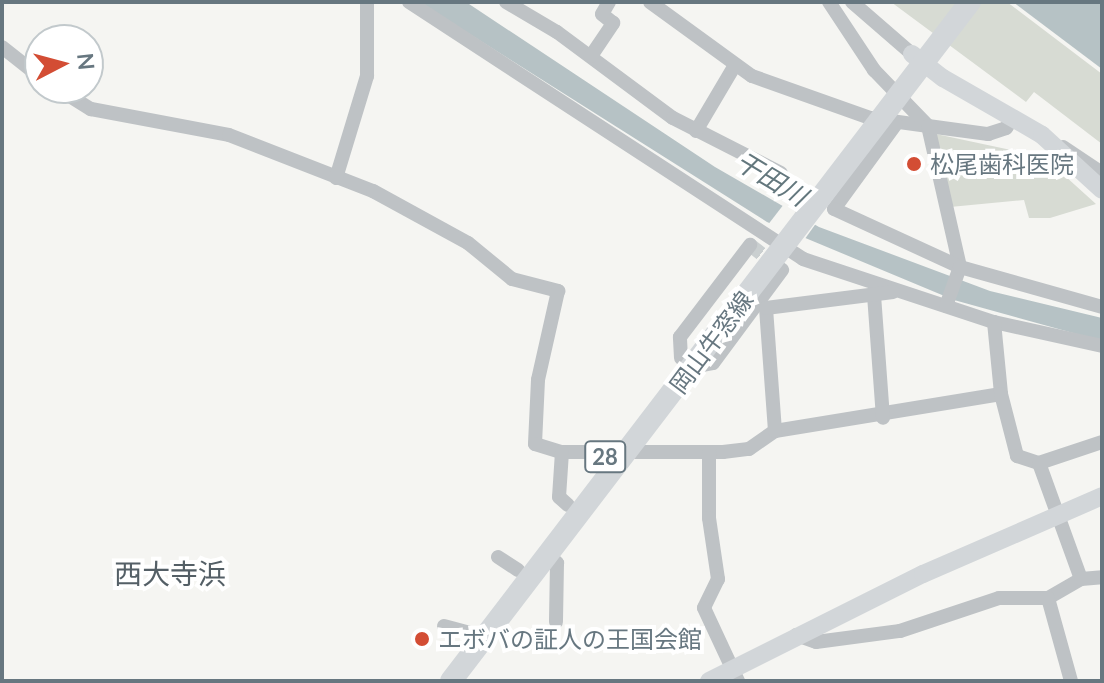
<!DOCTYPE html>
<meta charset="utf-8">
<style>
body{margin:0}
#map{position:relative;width:1104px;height:683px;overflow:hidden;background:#f5f5f2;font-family:Lato,"Noto Sans JP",sans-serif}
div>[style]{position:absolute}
.green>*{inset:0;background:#d7dbd3}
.water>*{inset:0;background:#b6c2c5}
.pier>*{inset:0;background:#f5f5f2}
.street-tunnel>*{height:14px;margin-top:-7px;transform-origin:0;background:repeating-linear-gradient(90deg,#cacfd0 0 14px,transparent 0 21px)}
.street>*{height:14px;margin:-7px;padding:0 7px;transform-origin:7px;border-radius:7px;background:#bec2c5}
.secondary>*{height:18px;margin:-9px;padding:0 9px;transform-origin:9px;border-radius:9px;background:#d2d6d9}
.primary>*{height:22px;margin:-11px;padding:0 11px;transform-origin:11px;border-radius:11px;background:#d2d6d9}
.dots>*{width:22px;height:22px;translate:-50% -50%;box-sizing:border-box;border:4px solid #fff;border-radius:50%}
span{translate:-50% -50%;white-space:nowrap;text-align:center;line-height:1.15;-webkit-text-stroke:8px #fff;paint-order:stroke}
.shield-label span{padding:2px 6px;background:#fff;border:2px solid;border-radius:6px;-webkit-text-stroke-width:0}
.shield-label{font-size:22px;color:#677780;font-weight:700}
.poi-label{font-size:24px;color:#677780}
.left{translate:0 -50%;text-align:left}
.street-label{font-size:24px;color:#677780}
.water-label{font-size:26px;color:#63777d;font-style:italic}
.quarter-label{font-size:28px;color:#545f66}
.frame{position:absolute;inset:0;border:4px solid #677780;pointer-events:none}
.north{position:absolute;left:24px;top:24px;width:80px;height:80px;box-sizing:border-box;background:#fff;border:2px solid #c2c9cc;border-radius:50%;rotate:84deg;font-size:22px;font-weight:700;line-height:32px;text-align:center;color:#677780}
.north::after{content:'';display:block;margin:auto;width:28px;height:36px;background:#d34d34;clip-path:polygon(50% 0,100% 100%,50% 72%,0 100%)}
</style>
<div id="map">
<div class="green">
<i style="clip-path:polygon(891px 2px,1007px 2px,1102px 74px,1102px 144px,1034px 92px,1026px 102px)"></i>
<i style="clip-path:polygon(936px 134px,1044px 157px,1096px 204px,1050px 218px,1029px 218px,1024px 200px,950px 207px)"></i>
</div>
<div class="water">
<i style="clip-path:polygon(419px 2px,466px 2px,715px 167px,819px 227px,990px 291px,1102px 318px,1102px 341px,954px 300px,767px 222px)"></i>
<i style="clip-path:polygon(1013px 2px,1102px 2px,1102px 69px)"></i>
</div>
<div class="pier">
<i style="clip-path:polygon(784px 204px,817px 222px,802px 243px,767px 226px)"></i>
</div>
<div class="street-tunnel">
<i style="left:750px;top:245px;width:36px;rotate:38deg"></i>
</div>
<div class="street">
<i style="left:409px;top:2px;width:470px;rotate:33.1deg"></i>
<i style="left:803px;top:259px;width:201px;rotate:18.3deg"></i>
<i style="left:994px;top:322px;width:111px;rotate:12.5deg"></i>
<i style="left:506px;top:2px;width:59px;rotate:30.5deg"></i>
<i style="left:557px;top:32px;width:144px;rotate:36.6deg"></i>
<i style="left:673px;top:118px;width:121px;rotate:27deg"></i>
<i style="left:650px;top:2px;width:126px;rotate:36deg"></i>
<i style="left:752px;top:76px;width:125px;rotate:19.6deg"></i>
<i style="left:870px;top:118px;width:59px;rotate:7.9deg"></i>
<i style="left:928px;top:126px;width:145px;rotate:77.2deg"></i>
<i style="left:829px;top:2px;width:82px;rotate:56.5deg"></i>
<i style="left:874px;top:70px;width:78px;rotate:46deg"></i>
<i style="left:928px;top:126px;width:61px;rotate:7.6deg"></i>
<i style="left:988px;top:134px;width:19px;rotate:-18deg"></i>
<i style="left:1006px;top:128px;width:12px;rotate:-55deg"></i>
<i style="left:852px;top:2px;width:79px;rotate:40.9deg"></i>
<i style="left:2px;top:47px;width:48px;rotate:38.3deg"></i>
<i style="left:591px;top:56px;width:40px;rotate:-56deg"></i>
<i style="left:613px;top:23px;width:14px;rotate:-141deg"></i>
<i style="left:602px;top:14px;width:14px;rotate:-60deg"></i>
<i style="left:57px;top:88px;width:40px;rotate:32deg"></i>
<i style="left:91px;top:109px;width:140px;rotate:10.7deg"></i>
<i style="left:229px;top:135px;width:155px;rotate:21.3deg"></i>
<i style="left:373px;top:191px;width:108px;rotate:28.7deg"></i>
<i style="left:468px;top:243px;width:57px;rotate:39.3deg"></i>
<i style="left:512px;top:279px;width:48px;rotate:14.6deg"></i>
<i style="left:558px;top:291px;width:91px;rotate:102.7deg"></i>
<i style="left:538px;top:380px;width:64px;rotate:92.7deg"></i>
<i style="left:535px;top:444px;width:28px;rotate:17deg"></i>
<i style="left:562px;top:452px;width:161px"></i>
<i style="left:723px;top:452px;width:26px;rotate:-7deg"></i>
<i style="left:749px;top:449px;width:32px;rotate:-35deg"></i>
<i style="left:775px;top:431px;width:229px;rotate:-9.3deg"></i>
<i style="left:896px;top:124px;width:105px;rotate:126.1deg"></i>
<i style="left:834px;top:209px;width:139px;rotate:24.7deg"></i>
<i style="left:696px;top:131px;width:77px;rotate:-59.4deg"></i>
<i style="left:1063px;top:147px;width:47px;rotate:33.7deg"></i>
<i style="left:336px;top:178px;width:107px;rotate:-73.1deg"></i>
<i style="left:367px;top:76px;width:74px;rotate:-90deg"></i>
<i style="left:874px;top:295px;width:123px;rotate:85.8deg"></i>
<i style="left:946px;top:306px;width:41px;rotate:-70.3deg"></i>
<i style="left:960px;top:267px;width:148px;rotate:15.7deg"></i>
<i style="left:994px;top:322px;width:72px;rotate:84.4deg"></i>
<i style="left:1001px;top:394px;width:64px;rotate:75.5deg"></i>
<i style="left:1017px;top:456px;width:23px;rotate:18deg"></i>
<i style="left:1039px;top:463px;width:123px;rotate:70.1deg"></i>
<i style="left:1081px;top:579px;width:38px;rotate:150deg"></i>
<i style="left:1048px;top:598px;width:86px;rotate:74.5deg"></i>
<i style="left:681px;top:358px;width:21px;rotate:-93deg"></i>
<i style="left:680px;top:337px;width:116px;rotate:-52.7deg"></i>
<i style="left:691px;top:367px;width:22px;rotate:-10deg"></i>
<i style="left:713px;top:363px;width:116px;rotate:-53.4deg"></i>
<i style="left:775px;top:431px;width:123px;rotate:-94.2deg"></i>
<i style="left:766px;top:308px;width:128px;rotate:-7.2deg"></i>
<i style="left:562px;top:452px;width:45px;rotate:93.8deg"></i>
<i style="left:559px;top:497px;width:12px;rotate:42deg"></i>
<i style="left:709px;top:453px;width:65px;rotate:90deg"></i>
<i style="left:709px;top:518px;width:62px;rotate:81.6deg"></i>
<i style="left:718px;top:579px;width:32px;rotate:116deg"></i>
<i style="left:704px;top:608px;width:81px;rotate:65deg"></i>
<i style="left:1039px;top:463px;width:66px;rotate:-18.4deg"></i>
<i style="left:548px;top:554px;width:13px;rotate:45deg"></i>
<i style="left:557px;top:563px;width:59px;rotate:91deg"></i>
<i style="left:498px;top:557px;width:24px;rotate:33deg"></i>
<i style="left:1081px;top:579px;width:21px;rotate:-5deg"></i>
<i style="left:444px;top:626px;width:28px;rotate:15deg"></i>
<i style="left:796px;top:635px;width:21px;rotate:19deg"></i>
<i style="left:816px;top:642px;width:85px;rotate:-7.5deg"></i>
<i style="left:900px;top:631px;width:104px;rotate:-18.4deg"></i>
<i style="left:999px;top:598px;width:49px"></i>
</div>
<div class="secondary">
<i style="left:912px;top:54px;width:39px;rotate:38deg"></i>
<i style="left:943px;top:78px;width:114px;rotate:29.9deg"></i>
<i style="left:1042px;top:135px;width:81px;rotate:42.5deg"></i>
<i style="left:709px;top:681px;width:239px;rotate:-26.6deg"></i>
<i style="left:923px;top:574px;width:195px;rotate:-23.5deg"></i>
</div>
<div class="primary">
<i style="left:451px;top:681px;width:855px;rotate:-52.61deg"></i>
</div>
<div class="dots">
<i style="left:914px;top:164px;background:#d34d34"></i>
<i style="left:422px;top:639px;background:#d34d34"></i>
</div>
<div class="shield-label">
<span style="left:605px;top:457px">28</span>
</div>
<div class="poi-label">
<span class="left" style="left:930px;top:164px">松尾歯科医院</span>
<span class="left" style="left:438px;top:639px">エボバの証人の王国会館</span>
</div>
<div class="street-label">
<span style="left:711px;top:342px;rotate:-53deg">岡山牛窓線</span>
</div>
<div class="water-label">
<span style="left:771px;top:179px;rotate:31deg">干田川</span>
</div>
<div class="quarter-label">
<span style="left:170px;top:573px">西大寺浜</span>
</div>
<div class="frame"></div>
<div class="north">N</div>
</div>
